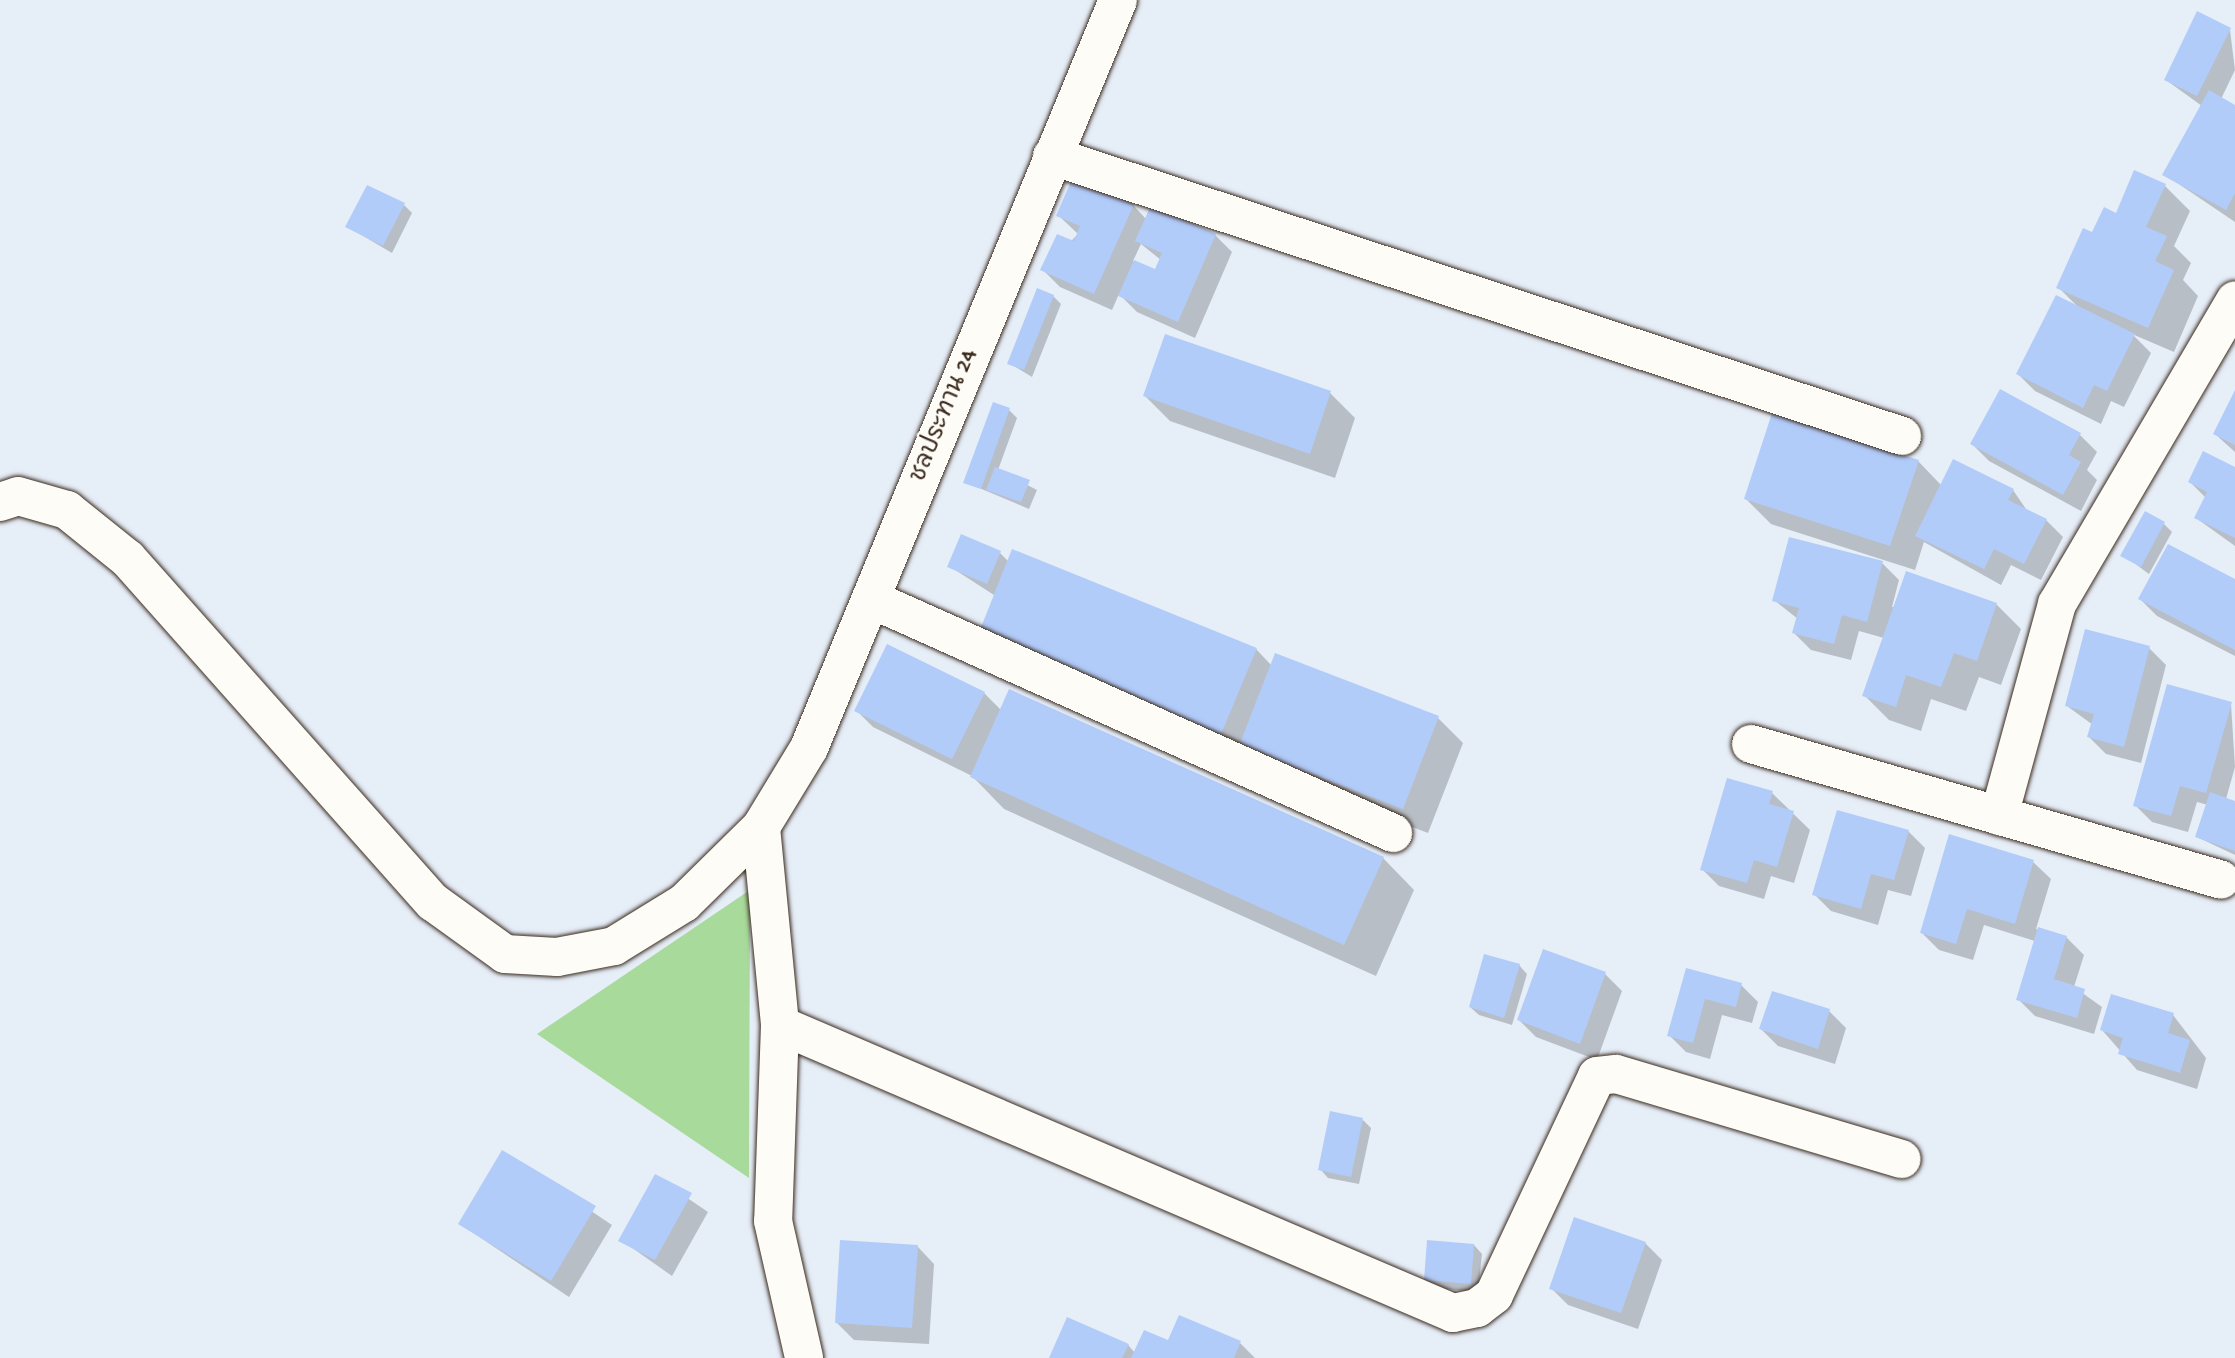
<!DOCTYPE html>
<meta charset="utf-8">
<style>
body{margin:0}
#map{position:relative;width:2235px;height:1358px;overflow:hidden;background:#e6eef8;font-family:"Gochi Hand","Playpen Sans Thai",sans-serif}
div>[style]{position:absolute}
.green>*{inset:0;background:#a8da9b}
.shadow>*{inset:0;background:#0003}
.building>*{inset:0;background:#b2ccfa}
.roads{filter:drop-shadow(0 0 2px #3b2a1e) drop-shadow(0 0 2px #3b2a1e)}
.street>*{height:38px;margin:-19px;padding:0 19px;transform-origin:19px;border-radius:19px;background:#fdfcf7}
span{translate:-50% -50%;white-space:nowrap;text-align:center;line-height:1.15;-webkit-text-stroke:5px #fdfcf7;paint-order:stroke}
.street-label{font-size:24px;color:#3b2a1e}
</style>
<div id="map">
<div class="green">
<i style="clip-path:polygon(750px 890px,749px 1178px,537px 1034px)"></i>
</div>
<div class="shadow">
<i style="clip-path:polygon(2230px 30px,2235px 70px,2221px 99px,2235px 107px,2235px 222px,2164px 174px,2202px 106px,2166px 80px)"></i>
<i style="clip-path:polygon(2165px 186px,2190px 211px,2174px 246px,2191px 263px,2183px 280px,2198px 296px,2174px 352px,2132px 334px,2151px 353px,2124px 407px,2111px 401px,2101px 424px,2035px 391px,2018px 374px,2079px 308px,2058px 287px,2093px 235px)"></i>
<i style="clip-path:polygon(404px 205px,412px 213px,392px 253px,348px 227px)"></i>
<i style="clip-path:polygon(evenodd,1133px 205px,1146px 219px,1215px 235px,1232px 252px,1195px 338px,1137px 312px,1119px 294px,1112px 310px,1060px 287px,1043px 270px,1078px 234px,1058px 215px,1133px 205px,1141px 244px,1161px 260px,1156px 271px,1133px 261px,1141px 244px)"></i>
<i style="clip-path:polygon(1053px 296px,1061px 304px,1032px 377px,1009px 363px)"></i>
<i style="clip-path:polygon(1330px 393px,1355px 418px,1335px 478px,1170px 421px,1145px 396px)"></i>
<i style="clip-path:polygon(2235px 393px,2235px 452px,2215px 434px)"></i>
<i style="clip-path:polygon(1009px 410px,1017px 418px,998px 470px,1037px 490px,1029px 509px,965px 482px)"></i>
<i style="clip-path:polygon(2080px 435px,2097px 452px,2087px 470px,2097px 480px,2081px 511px,1989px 461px,1972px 444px)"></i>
<i style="clip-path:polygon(1918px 461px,1942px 486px,1954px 462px,2013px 490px,2028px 512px,2046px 520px,2063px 537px,2041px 580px,2011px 565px,2001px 585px,1924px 542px,1915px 570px,1771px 524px,1746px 499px)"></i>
<i style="clip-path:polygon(2235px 469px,2235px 546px,2196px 518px,2206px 498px,2190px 482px)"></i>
<i style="clip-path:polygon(2164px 524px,2172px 532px,2149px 574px,2123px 555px)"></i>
<i style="clip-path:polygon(1000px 553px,1009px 562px,1256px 649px,1272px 666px,1438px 718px,1463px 743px,1428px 833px,1266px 771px,949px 566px)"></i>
<i style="clip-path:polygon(1882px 563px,1899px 580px,1892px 607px,1996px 604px,2021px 629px,2001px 685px,1979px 677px,1966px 711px,1931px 699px,1921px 731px,1889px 720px,1864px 695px,1884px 638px,1859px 631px,1851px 660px,1811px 650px,1794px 633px,1798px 619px,1774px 600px)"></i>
<i style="clip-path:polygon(2235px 581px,2235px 656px,2157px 616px,2140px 599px)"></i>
<i style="clip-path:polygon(2149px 648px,2166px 665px,2141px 763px,2106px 754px,2089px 737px,2093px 725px,2067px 706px)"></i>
<i style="clip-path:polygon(984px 693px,1002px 711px,1383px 858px,1414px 890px,1376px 976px,1004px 809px,972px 776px,873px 727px,856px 710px)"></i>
<i style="clip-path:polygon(2231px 704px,2235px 767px,2226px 799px,2235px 802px,2235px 855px,2197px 837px,2208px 805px,2197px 802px,2188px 832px,2152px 822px,2135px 805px)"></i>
<i style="clip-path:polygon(1772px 793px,1810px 830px,1794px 883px,1771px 876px,1764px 899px,1719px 886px,1702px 869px)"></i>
<i style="clip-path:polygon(1908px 831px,1925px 848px,1911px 896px,1888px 890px,1878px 925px,1831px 911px,1814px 894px)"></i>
<i style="clip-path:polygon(2033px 862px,2051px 879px,2036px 929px,2067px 938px,2084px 955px,2074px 987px,2102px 1007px,2094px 1034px,2035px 1016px,2018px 999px,2035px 941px,1984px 925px,1973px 960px,1939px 950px,1922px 933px)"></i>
<i style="clip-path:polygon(1519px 965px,1527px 974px,1512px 1025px,1479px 1015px,1470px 1007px)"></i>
<i style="clip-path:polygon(1687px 970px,1741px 985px,1758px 1002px,1752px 1023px,1722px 1015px,1710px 1059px,1686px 1052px,1669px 1035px)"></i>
<i style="clip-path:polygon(1605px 974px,1622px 991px,1597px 1060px,1536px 1037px,1519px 1020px)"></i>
<i style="clip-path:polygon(1829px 1011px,1846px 1028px,1835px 1064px,1778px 1046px,1761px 1029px)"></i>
<i style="clip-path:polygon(2173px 1015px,2206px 1058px,2197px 1089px,2137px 1070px,2102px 1030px)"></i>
<i style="clip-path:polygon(1363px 1120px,1371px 1128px,1359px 1184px,1328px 1178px,1320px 1169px)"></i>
<i style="clip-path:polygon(503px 1152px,612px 1225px,569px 1297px,460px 1224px)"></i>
<i style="clip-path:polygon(655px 1176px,708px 1212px,672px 1276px,621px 1240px)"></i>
<i style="clip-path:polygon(1645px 1243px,1662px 1260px,1638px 1329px,1568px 1305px,1551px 1288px)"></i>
<i style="clip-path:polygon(1474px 1245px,1482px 1254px,1478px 1292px,1434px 1288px,1425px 1279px)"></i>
<i style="clip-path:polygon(917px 1246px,934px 1264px,929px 1344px,854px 1340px,837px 1323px)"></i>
<i style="clip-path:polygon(1169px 1342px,1240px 1343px,1255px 1358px,1051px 1358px,1128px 1345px,1135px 1353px)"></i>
</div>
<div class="building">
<i style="clip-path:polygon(2197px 11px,2231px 28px,2197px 96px,2164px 80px)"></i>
<i style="clip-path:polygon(2209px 90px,2235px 105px,2235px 193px,2226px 210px,2162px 175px)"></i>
<i style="clip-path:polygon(2134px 170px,2166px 184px,2146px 227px,2167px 236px,2155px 261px,2174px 270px,2148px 328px,2056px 288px,2083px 228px,2092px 232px,2104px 207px,2116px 213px)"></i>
<i style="clip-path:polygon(1073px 177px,1134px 204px,1094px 294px,1040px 270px,1057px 234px,1074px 241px,1080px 226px,1056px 216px)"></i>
<i style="clip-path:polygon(367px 185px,405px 203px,383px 246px,345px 227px)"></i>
<i style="clip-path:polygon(1151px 205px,1216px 234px,1178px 322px,1118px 296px,1134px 260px,1155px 269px,1162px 253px,1135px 241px)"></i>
<i style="clip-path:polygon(1037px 288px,1054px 295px,1024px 370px,1007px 364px)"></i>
<i style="clip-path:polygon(2056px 295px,2135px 334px,2107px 391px,2094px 385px,2083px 408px,2016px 374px)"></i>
<i style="clip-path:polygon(1165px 334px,1331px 391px,1310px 454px,1143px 396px)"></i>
<i style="clip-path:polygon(2000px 389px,2081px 433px,2069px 455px,2081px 462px,2063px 495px,1970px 444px)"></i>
<i style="clip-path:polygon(2235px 390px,2235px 445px,2213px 434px)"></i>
<i style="clip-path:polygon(993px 402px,1010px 408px,981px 489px,963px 483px)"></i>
<i style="clip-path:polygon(1772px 413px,1919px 460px,1890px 546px,1744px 499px)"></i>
<i style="clip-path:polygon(2203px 451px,2235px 467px,2235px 538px,2194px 518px,2207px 492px,2188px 482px)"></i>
<i style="clip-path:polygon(1953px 459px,2014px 489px,2008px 500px,2047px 519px,2024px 564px,1994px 549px,1984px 569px,1915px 536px)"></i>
<i style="clip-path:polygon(995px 467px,1030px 480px,1021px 502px,986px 490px)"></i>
<i style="clip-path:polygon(2145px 511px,2165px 522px,2141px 567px,2120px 556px)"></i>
<i style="clip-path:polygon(961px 534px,1001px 551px,987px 584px,947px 567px)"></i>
<i style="clip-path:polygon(1789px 537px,1883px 561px,1867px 622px,1842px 615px,1834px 644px,1792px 633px,1799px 608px,1772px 601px)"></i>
<i style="clip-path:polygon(2168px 544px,2235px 579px,2235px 650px,2138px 599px)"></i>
<i style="clip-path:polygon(1012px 549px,1257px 648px,1219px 739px,976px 640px)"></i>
<i style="clip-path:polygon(1906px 571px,1997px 603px,1977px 661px,1954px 653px,1941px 687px,1906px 675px,1896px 707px,1862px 696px)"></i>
<i style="clip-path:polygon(2085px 629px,2150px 646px,2124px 747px,2087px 737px,2094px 714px,2065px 706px)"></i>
<i style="clip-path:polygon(887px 644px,985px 692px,952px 759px,854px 711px)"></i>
<i style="clip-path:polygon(1275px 653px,1439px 716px,1403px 809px,1239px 746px)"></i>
<i style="clip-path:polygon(2167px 684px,2232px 702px,2206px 793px,2180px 786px,2171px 816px,2133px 806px)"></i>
<i style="clip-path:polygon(1009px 689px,1384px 857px,1344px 945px,970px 777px)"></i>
<i style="clip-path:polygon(1727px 778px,1773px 791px,1769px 804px,1794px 811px,1777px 867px,1754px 860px,1747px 883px,1700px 870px)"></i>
<i style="clip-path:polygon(2210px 792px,2235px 801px,2235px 851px,2195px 837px)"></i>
<i style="clip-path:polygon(1837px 810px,1909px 830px,1894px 880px,1871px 874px,1861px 909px,1812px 895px)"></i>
<i style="clip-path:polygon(1949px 834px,2034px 860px,2015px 924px,1967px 909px,1956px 944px,1920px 933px)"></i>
<i style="clip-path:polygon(2038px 927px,2067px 936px,2054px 979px,2085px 989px,2077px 1018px,2016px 1000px)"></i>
<i style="clip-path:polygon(1543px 949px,1606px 972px,1580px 1044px,1517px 1020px)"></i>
<i style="clip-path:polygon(1484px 954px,1520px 964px,1504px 1018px,1469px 1007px)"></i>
<i style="clip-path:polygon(1686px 968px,1742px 983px,1736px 1007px,1705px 999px,1693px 1043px,1667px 1036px)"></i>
<i style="clip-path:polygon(1772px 991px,1830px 1009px,1818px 1049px,1759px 1029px)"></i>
<i style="clip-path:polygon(2111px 994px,2174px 1013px,2168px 1033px,2190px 1040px,2180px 1073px,2118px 1054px,2123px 1038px,2100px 1030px)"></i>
<i style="clip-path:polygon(1330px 1111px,1363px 1118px,1351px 1177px,1318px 1170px)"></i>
<i style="clip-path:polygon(502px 1150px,596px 1206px,551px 1281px,458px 1224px)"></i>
<i style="clip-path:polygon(655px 1174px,692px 1193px,655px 1260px,618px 1241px)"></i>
<i style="clip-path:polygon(1574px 1217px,1646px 1242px,1621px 1313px,1549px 1289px)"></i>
<i style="clip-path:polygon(840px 1240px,918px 1245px,912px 1328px,835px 1323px)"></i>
<i style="clip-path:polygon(1427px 1240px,1474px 1244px,1471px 1284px,1424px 1280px)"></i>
<i style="clip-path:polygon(1179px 1315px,1241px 1341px,1234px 1358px,1131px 1358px,1144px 1330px,1168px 1340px)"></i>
<i style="clip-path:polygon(1067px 1317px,1129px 1344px,1122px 1358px,1049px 1358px)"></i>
</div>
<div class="roads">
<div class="street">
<i style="left:1052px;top:156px;width:895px;rotate:18.23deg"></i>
<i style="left:0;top:502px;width:19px;rotate:-18deg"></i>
<i style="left:18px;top:496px;width:51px;rotate:15.9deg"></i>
<i style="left:67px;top:510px;width:78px;rotate:38.8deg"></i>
<i style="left:128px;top:559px;width:459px;rotate:48.4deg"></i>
<i style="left:433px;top:902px;width:89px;rotate:35.8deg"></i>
<i style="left:505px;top:954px;width:52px;rotate:3.3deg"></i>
<i style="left:557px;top:957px;width:58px;rotate:-10.9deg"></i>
<i style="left:614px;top:946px;width:82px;rotate:-31.6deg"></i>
<i style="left:684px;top:903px;width:108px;rotate:-44.6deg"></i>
<i style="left:761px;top:827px;width:92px;rotate:-58.7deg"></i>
<i style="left:809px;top:748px;width:809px;rotate:-67.55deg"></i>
<i style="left:873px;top:600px;width:570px;rotate:24.14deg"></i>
<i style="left:1751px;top:744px;width:489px;rotate:16.1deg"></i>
<i style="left:1999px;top:816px;width:220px;rotate:-74.7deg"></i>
<i style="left:2057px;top:604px;width:352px;rotate:-59.6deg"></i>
<i style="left:761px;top:827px;width:199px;rotate:84.5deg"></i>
<i style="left:780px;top:1025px;width:196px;rotate:92deg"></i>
<i style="left:773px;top:1221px;width:140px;rotate:77.2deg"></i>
<i style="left:780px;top:1025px;width:732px;rotate:23.17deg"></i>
<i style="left:1453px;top:1313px;width:25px;rotate:-12deg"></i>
<i style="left:1477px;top:1308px;width:21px;rotate:-37deg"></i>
<i style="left:1494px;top:1295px;width:242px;rotate:-64.8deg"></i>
<i style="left:1597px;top:1076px;width:19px;rotate:-6deg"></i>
<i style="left:1616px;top:1074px;width:298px;rotate:16.6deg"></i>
</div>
</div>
<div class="street-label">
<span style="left:945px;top:416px;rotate:-68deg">ชลประทาน 24</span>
</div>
</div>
